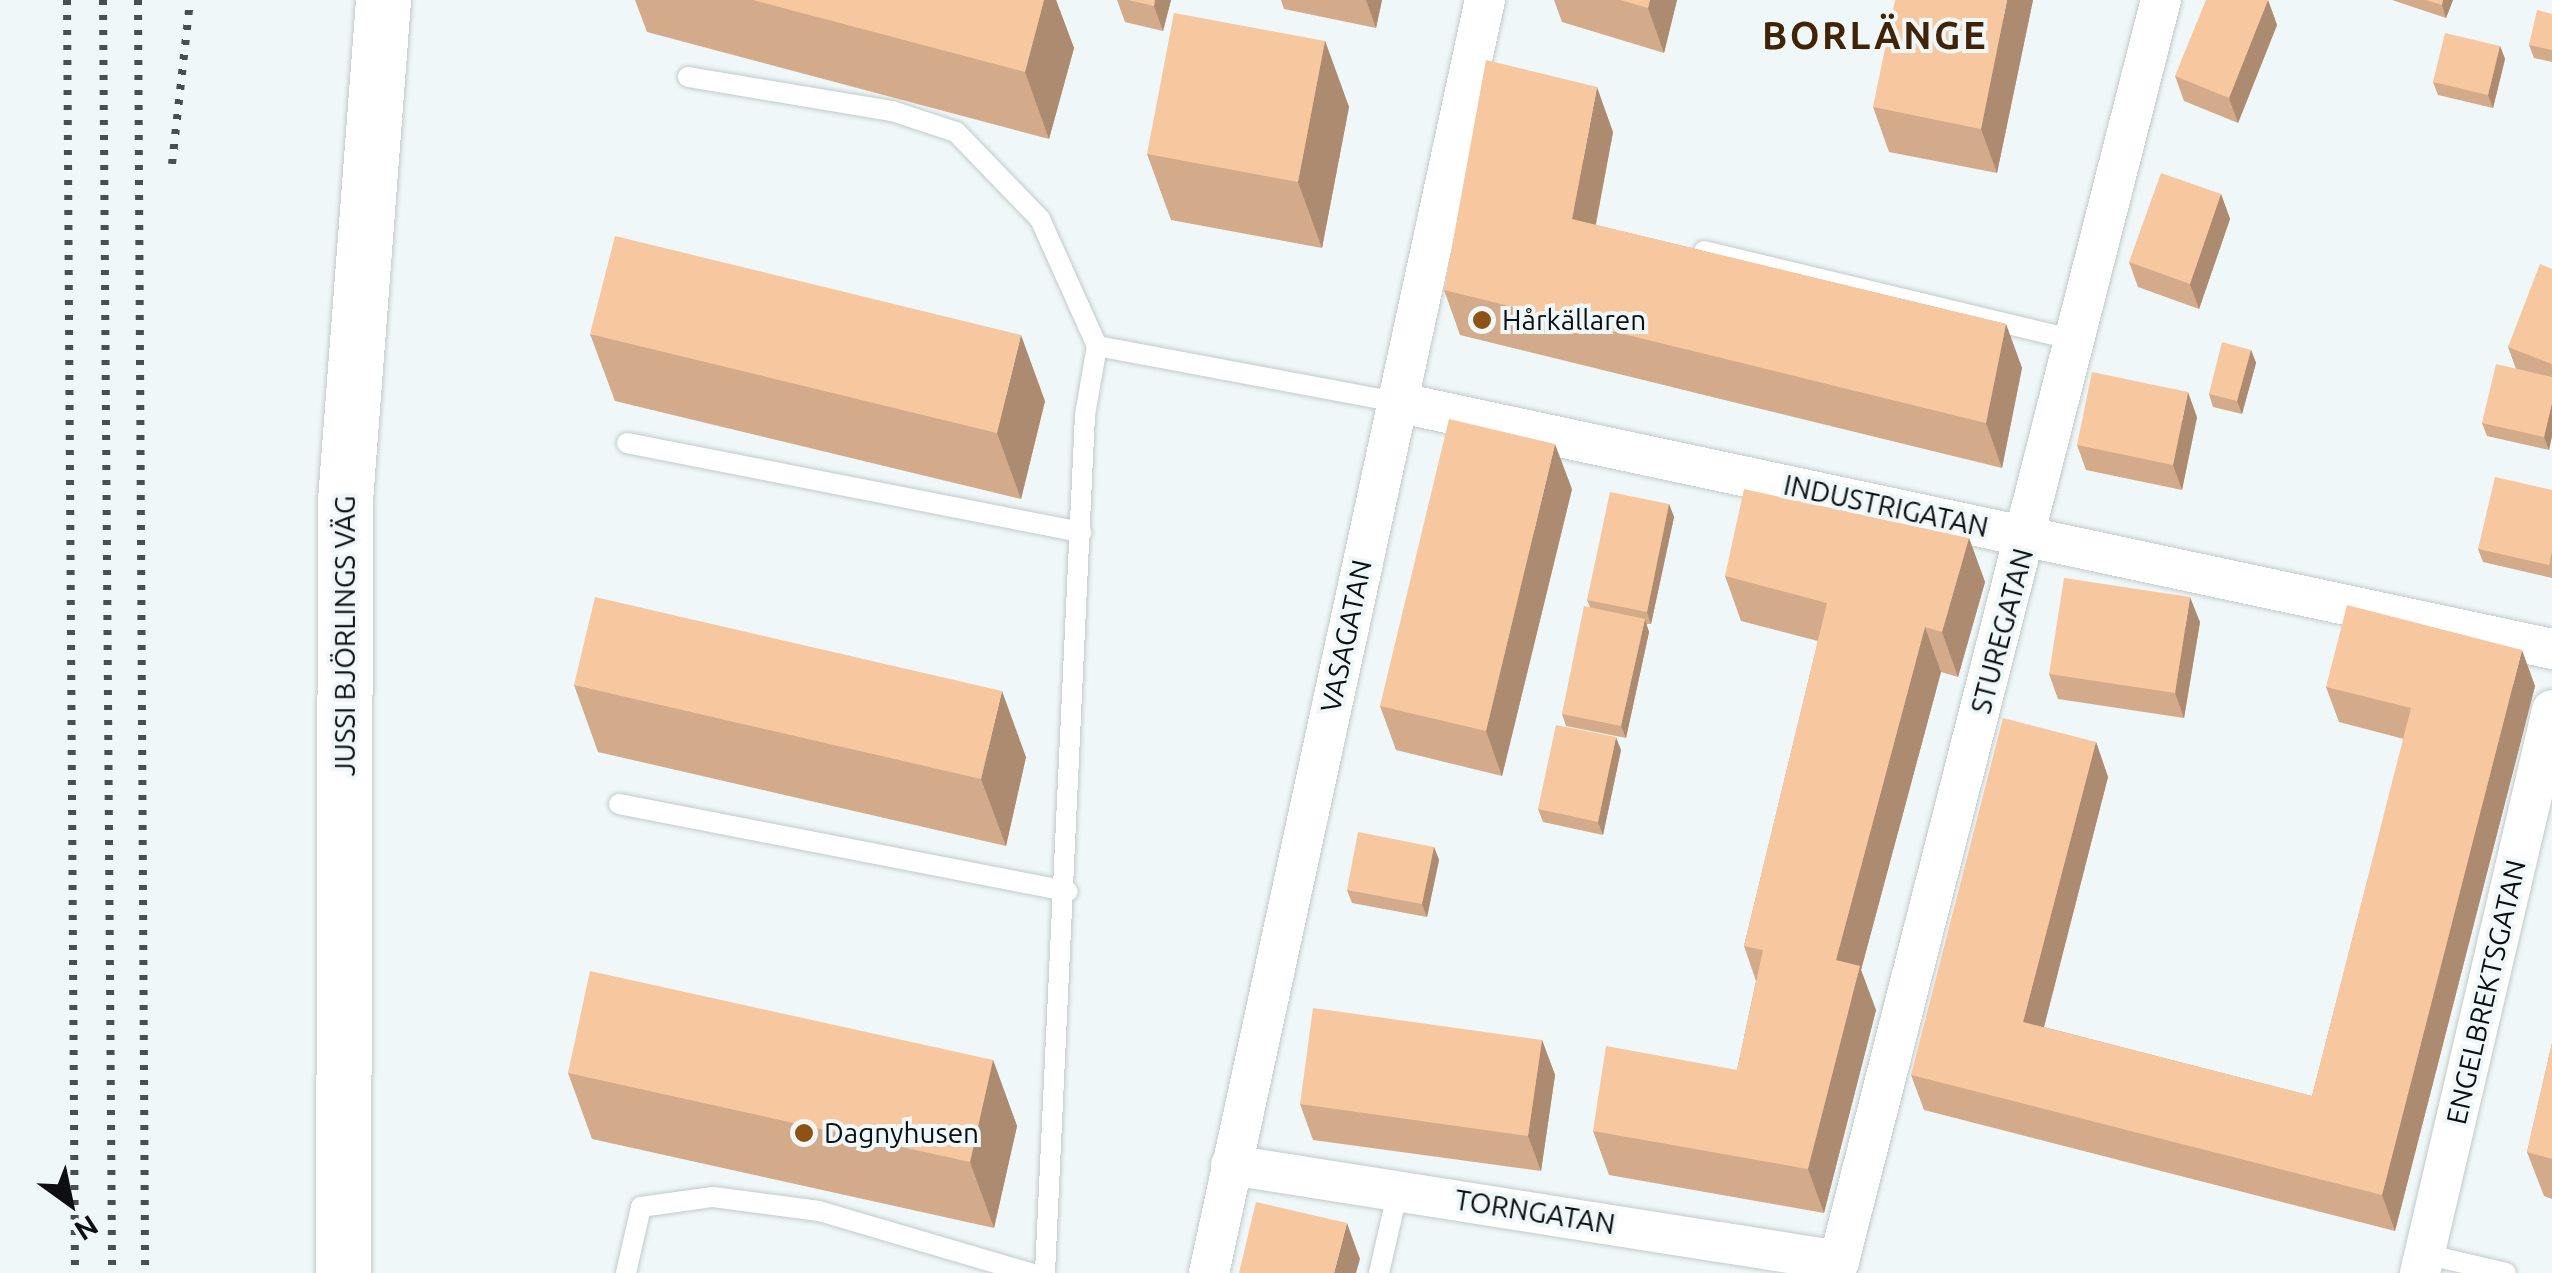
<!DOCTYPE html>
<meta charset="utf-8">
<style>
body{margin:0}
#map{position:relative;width:2552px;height:1273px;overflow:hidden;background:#eff7f8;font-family:Ubuntu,sans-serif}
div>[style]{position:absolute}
.roads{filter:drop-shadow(0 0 2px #c2caca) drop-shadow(0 0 2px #c2caca)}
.lane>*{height:20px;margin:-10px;padding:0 10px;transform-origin:10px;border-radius:10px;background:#fff}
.street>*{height:40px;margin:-20px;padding:0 20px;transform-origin:20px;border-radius:20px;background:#fff}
.secondary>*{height:55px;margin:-27.5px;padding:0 27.5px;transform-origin:27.5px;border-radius:27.5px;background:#fff}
.rail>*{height:8px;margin-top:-4px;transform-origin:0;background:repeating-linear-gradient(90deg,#4a4e4f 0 5px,transparent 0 15px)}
.wall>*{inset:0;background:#d4ab8a}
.shaded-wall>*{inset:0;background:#ad8b70}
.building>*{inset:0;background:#f7c7a0}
.dots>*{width:28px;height:28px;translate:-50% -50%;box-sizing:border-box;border:5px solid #eff7f8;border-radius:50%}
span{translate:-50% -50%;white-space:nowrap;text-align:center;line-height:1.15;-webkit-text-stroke:8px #eff7f8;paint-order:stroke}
.poi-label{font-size:28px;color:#0d0f10}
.left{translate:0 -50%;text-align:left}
.street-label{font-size:28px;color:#0d0f10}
.district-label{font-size:38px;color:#412307;font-weight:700;letter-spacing:2.5px}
.north{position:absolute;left:20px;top:1153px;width:100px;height:100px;-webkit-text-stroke:8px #eff7f8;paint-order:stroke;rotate:147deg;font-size:28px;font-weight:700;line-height:40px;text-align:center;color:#0d0f10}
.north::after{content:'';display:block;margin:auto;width:35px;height:45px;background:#0d0f10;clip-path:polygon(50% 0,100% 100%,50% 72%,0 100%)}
</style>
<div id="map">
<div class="roads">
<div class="lane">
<i style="left:688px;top:77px;width:207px;rotate:9.5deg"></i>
<i style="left:892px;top:111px;width:67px;rotate:18.2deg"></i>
<i style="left:956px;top:132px;width:121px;rotate:46deg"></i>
<i style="left:1040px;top:219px;width:139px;rotate:65.8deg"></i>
<i style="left:1097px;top:346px;width:70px;rotate:99.9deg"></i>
<i style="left:1085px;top:415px;width:859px;rotate:92.67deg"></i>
<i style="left:1704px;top:251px;width:382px;rotate:13.5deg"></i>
<i style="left:1097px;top:346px;width:304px;rotate:10.6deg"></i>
<i style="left:627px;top:443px;width:463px;rotate:11.1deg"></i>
<i style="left:619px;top:804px;width:457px;rotate:11deg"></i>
<i style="left:2425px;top:1254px;width:83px;rotate:13.2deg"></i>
<i style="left:626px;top:1273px;width:68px;rotate:-77.2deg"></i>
<i style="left:641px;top:1207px;width:73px;rotate:-7.9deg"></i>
<i style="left:713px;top:1197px;width:107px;rotate:7.5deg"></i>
<i style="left:819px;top:1211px;width:220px;rotate:16.4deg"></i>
<i style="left:1379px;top:1273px;width:85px;rotate:-77.1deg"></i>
</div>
<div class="street">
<i style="left:1396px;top:402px;width:1182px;rotate:12.06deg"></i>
<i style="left:1231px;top:1165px;width:616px;rotate:8.97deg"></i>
<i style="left:1839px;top:1261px;width:1301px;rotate:-75.68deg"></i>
<i style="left:1209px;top:1273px;width:1303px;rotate:-77.77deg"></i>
<i style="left:2420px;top:1273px;width:578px;rotate:-76.8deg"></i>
</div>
<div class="secondary">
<i style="left:343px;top:1273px;width:773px;rotate:-89.85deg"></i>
<i style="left:345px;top:500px;width:501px;rotate:-85.65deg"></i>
</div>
</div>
<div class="rail">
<i style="left:67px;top:0;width:1273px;rotate:89.64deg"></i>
<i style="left:103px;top:0;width:1273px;rotate:89.59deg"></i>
<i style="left:138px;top:0;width:1273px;rotate:89.68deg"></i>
<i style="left:172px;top:164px;width:165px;rotate:-83.7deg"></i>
</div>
<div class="wall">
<i style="clip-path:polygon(635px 0,1056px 0,1074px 48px,1049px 139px,647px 32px)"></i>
<i style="clip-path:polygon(1117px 0,1171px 0,1163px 31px,1125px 22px)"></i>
<i style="clip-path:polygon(1281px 0,1382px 0,1376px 28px,1284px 9px)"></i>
<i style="clip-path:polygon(1554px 0,1677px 0,1664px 53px,1562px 22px)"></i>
<i style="clip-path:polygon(2033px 0,1997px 173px,1889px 152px,1873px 107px)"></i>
<i style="clip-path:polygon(2268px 0,2277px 25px,2238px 123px,2184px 101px,2175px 76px)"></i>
<i style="clip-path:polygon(2392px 0,2453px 0,2446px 18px)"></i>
<i style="clip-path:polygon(2552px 14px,2552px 62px,2534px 58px,2529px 45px)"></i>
<i style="clip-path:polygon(1325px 41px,1349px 107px,1322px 248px,1171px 220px,1147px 154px)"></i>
<i style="clip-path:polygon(2500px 46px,2505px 59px,2493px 108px,2438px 95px,2433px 82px)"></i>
<i style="clip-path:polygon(1613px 132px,1596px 225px,2006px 324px,2022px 368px,2002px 468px,1460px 335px,1444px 290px)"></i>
<i style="clip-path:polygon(2221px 194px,2230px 219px,2199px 309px,2138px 287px,2129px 262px)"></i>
<i style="clip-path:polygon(2552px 269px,2552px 436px,2549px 450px,2487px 436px,2482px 423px,2516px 369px,2508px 347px)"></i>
<i style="clip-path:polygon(590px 334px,1045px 401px,1021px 499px,615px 401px)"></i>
<i style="clip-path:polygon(2251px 350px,2256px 363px,2242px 414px,2213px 407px,2209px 394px)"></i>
<i style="clip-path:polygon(2197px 417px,2182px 490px,2086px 470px,2077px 445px)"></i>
<i style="clip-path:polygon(1572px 489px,1502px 776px,1396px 750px,1380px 706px)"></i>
<i style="clip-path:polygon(2552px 490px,2552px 578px,2483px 562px,2478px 549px)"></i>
<i style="clip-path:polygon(1669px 504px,1674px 517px,1651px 624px,1646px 624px,1649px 632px,1626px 738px,1566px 726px,1562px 714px,1590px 607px,1587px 600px)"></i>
<i style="clip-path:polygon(1969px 538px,1985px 582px,1958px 677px,1941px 672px,1861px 970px,1876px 1010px,1824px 1213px,1609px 1175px,1593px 1131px,1737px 1070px,1756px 981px,1744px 946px,1818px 641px,1741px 621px,1725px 576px)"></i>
<i style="clip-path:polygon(2200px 622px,2184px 718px,2058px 699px,2049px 674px)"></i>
<i style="clip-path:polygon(574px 685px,1026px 757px,1006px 846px,598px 752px)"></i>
<i style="clip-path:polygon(2535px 686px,2395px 1231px,1924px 1110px,1911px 1075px,2096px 742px,2108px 777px,2044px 1027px,2312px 1096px,2404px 739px,2339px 722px,2326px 687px)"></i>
<i style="clip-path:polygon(1621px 750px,1603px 835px,1543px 822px,1538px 809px)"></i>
<i style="clip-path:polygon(1434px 847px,1439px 860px,1427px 917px,1352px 903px,1347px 890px)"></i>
<i style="clip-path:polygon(1542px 1040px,1555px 1075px,1541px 1171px,1313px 1140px,1300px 1104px)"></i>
<i style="clip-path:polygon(2552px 1043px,2552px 1199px,2544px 1196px,2527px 1152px)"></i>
<i style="clip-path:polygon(993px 1060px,1017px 1126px,994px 1228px,592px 1139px,568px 1073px)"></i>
</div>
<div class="shaded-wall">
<i style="clip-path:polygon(1044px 0,1056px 0,1074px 48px,1049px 139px,1025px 72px)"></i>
<i style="clip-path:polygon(1155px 0,1171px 0,1163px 31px,1154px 6px)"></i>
<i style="clip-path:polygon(1366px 0,1382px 0,1376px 28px)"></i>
<i style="clip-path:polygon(1650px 0,1677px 0,1664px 53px,1648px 8px)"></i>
<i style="clip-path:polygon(2007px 0,2033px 0,1997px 173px,1981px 129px)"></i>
<i style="clip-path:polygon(2268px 0,2277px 25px,2238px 123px,2229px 98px)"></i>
<i style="clip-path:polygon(2443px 0,2453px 0,2446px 18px,2442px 5px)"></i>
<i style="clip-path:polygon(1325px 41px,1349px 107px,1322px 248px,1298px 182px)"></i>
<i style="clip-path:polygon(2500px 46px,2505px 59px,2493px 108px,2488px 95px)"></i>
<i style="clip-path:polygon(1597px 87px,1613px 132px,1588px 264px,1572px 219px)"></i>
<i style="clip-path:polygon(2221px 194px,2230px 219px,2199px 309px,2190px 284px)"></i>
<i style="clip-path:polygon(2006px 324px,2022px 368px,2002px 468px,1986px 423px)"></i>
<i style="clip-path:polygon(1021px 335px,1045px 401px,1021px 499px,997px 433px)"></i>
<i style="clip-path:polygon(2251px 350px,2256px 363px,2242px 414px,2237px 401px)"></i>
<i style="clip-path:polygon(2188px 392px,2197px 417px,2182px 490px,2173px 465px)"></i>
<i style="clip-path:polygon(2552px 403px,2552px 436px,2549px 450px,2544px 437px)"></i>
<i style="clip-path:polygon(1555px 444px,1572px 489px,1502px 776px,1486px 731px)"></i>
<i style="clip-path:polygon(1669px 504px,1674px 517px,1651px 624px,1647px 612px)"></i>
<i style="clip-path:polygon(1969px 538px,1985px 582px,1958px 677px,1942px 632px)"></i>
<i style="clip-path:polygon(2190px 597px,2200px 622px,2184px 718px,2175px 693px)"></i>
<i style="clip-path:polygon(1645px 619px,1649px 632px,1626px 738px,1621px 726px)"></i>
<i style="clip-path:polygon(1925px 627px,1941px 672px,1861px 970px,1876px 1010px,1824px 1213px,1808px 1169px,1836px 960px)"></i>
<i style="clip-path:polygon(2522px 650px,2535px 686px,2395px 1231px,2382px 1195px)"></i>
<i style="clip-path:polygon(1002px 691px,1026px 757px,1006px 846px,981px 779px)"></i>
<i style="clip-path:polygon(1616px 737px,1621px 750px,1603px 835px,1598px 822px)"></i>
<i style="clip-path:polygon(2096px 742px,2108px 777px,2036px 1058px,2023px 1022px)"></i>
<i style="clip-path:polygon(1434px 847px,1439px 860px,1427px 917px,1422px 904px)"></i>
<i style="clip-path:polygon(1542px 1040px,1555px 1075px,1541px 1171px,1528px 1136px)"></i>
<i style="clip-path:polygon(993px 1060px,1017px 1126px,994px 1228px,970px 1162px)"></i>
<i style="clip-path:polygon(1347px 1223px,1360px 1259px,1356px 1273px,1334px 1273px)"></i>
</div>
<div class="building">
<i style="clip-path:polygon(753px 0,1044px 0,1025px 72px)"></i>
<i style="clip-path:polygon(1128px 0,1155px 0,1154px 6px)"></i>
<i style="clip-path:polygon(1620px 0,1650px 0,1648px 8px)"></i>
<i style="clip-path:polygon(1895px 0,2007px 0,1981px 129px,1873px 107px)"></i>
<i style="clip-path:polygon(2206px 0,2268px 0,2229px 98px,2175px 76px)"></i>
<i style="clip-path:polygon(2426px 0,2443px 0,2442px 5px)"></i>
<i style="clip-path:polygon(2537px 10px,2552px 14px,2552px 50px,2529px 45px)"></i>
<i style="clip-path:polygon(1174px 13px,1325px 41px,1298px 182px,1147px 154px)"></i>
<i style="clip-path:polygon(2445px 33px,2500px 46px,2488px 95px,2433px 82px)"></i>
<i style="clip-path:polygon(1486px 60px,1597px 87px,1572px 219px,2006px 324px,1986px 423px,1444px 290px)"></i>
<i style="clip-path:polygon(2161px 173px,2221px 194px,2190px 284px,2129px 262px)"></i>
<i style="clip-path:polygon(615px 236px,1021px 335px,997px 433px,590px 334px)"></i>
<i style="clip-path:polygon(2540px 264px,2552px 269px,2552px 364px,2508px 347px)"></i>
<i style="clip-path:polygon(2222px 342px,2251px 350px,2237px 401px,2209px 394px)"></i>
<i style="clip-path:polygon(2496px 364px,2552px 377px,2552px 403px,2544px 437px,2482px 423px)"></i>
<i style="clip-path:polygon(2092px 372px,2188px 392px,2173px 465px,2077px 445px)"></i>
<i style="clip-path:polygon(1449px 419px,1555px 444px,1486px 731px,1380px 706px)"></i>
<i style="clip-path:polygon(2495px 477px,2552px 490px,2552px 551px,2549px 565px,2478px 549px)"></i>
<i style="clip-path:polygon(1744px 489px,1969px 538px,1942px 632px,1925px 627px,1836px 960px,1860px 966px,1808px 1169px,1593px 1131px,1606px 1046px,1737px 1070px,1763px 950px,1744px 946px,1827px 603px,1725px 576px)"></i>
<i style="clip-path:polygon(1610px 492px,1669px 504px,1647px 612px,1587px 600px)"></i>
<i style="clip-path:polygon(2064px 578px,2190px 597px,2175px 693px,2049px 674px)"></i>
<i style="clip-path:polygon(595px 597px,1002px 691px,981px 779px,574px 685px)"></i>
<i style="clip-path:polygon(2347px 605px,2522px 650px,2382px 1195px,1911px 1075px,2003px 718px,2096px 742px,2023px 1022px,2312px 1096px,2411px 708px,2326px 687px)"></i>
<i style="clip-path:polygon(1584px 606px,1645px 619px,1621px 726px,1562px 714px)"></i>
<i style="clip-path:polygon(1556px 725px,1616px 737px,1598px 822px,1538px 809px)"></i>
<i style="clip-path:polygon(1358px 832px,1434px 847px,1422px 904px,1347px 890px)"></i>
<i style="clip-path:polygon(590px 971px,993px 1060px,970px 1162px,568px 1073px)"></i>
<i style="clip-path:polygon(1313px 1008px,1542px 1040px,1528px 1136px,1300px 1104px)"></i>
<i style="clip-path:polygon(2552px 1043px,2552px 1159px,2527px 1152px)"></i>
<i style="clip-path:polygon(1256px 1202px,1347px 1223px,1334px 1273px,1239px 1273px)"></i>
</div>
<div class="dots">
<i style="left:1482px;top:320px;background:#8f5214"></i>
<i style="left:804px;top:1133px;background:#8f5214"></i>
</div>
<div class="poi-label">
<span class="left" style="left:1502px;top:320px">Hårkällaren</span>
<span class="left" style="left:824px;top:1133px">Dagnyhusen</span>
</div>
<div class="street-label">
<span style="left:1886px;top:506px;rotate:12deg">INDUSTRIGATAN</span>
<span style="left:2002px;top:631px;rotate:-75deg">STUREGATAN</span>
<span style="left:345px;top:636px;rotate:-90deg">JUSSI BJÖRLINGS VÄG</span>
<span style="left:1346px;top:636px;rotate:-78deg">VASAGATAN</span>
<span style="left:2486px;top:992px;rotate:-77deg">ENGELBREKTSGATAN</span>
<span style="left:1535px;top:1212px;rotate:9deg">TORNGATAN</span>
</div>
<div class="district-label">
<span style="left:1875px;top:36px">BORLÄNGE</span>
</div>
<div class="north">N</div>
</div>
